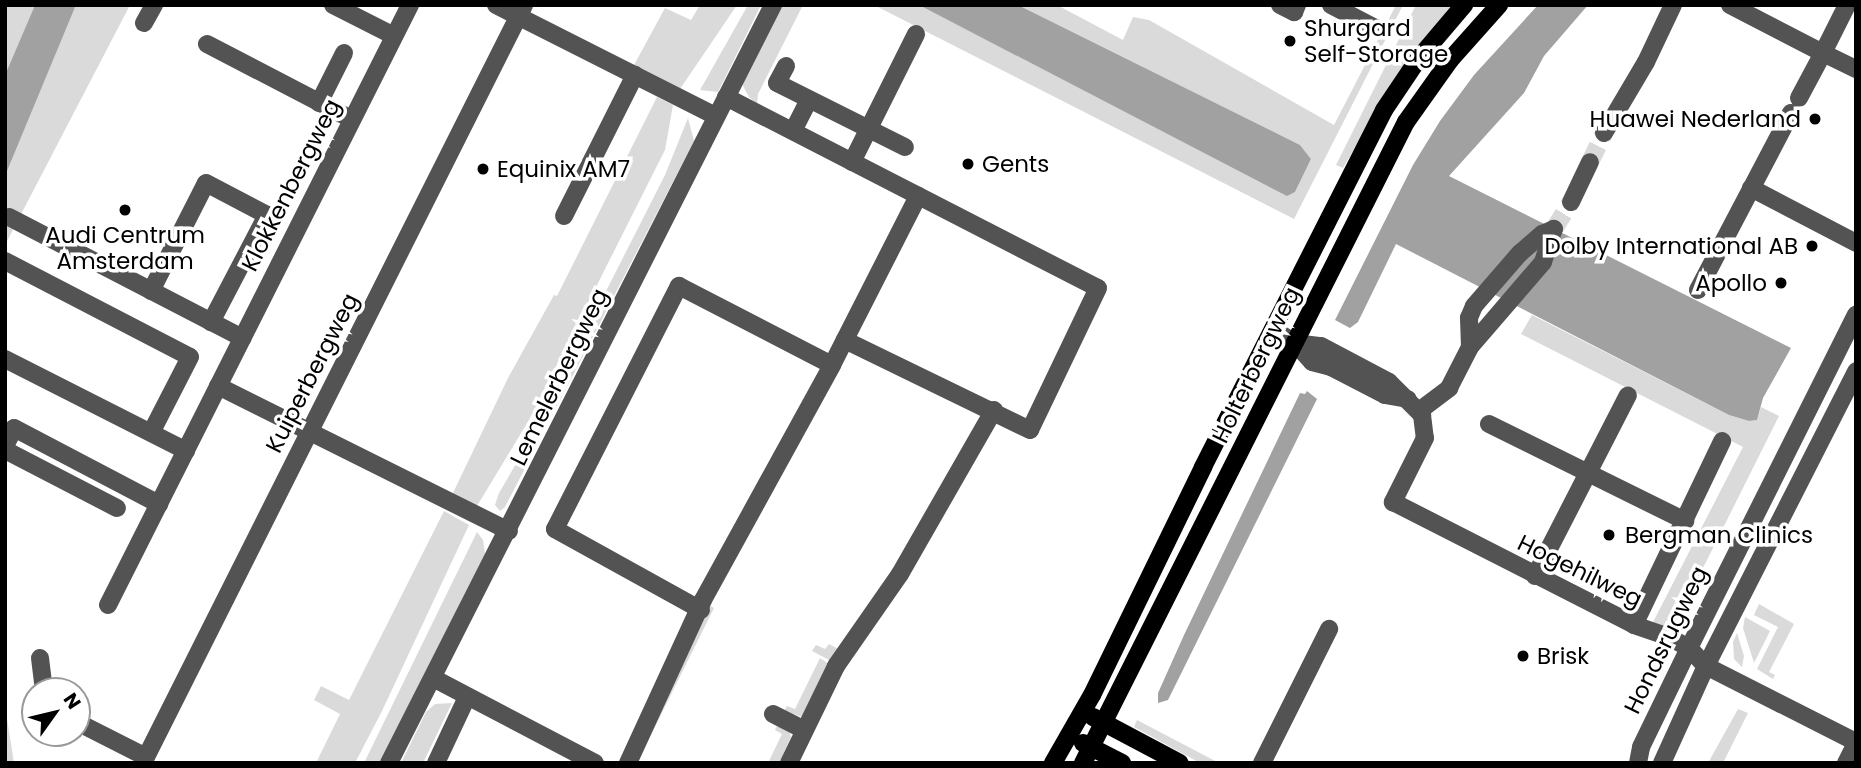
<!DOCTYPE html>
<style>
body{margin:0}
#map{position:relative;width:1861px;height:768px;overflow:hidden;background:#fff;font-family:Poppins,sans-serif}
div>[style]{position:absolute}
.green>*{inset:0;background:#dadada}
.water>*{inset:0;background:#a1a1a1}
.minor-tunnel>*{height:18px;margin-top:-9px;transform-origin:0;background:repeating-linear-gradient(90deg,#d9d9d9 0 18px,transparent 0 27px)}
.minor>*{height:18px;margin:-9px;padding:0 9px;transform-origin:9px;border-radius:9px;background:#535353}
.major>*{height:18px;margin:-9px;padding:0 9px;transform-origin:9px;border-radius:9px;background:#000}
.dots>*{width:19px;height:19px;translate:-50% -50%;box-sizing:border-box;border:4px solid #fff;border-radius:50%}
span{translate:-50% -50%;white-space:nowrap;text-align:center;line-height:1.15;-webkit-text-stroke:7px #fff;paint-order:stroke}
.poi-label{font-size:23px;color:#000}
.left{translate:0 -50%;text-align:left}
.right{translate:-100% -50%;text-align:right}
.street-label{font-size:23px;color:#000}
.frame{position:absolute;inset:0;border:7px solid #000;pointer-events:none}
.north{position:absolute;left:21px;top:677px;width:70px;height:70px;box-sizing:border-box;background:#fff;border:2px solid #999;border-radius:50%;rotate:56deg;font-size:19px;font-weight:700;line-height:28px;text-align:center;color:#000}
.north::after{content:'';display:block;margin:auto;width:24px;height:32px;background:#000;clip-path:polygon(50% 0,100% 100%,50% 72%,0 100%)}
</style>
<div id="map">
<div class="green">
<i style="clip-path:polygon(5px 5px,35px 5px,5px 75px)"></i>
<i style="clip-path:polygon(76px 5px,130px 5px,5px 245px,5px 176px)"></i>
<i style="clip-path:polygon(700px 5px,737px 5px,680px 89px,634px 65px,665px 8px,691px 20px)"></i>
<i style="clip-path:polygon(748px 5px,761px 5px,718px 92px,700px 90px)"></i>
<i style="clip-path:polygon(780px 5px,803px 5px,758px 94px,757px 104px,749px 97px,743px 86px,744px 77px)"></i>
<i style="clip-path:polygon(874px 5px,919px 5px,1287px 195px,1295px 192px,1311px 159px,1300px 145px,1018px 5px,1057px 5px,1123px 40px,1133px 17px,1149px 20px,1334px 125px,1396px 5px,1403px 5px,1294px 219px)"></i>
<i style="clip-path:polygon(1416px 5px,1452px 5px,1401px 69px,1343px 168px,1336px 165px)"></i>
<i style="clip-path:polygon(657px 97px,673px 105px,665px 150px,529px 420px,477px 506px,452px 495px,508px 378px,554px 295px,557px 296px)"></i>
<i style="clip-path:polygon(688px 118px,694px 141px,505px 507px,500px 511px,495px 505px,499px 493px,534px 433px,665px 175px)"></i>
<i style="clip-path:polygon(1532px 315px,1729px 415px,1749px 421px,1757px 420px,1761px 407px,1779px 416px,1673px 628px,1651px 626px,1743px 447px,1521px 334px)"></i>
<i style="clip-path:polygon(444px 511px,469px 525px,382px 711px,355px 763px,316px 763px,340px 714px,314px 700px,321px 686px,349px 700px)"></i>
<i style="clip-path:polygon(477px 532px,483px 540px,485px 554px,380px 763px,364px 763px)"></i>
<i style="clip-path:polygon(707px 604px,714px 608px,637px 763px)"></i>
<i style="clip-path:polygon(1759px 604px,1794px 624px,1769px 672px,1775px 675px,1773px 679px,1757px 669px,1778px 627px,1754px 615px)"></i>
<i style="clip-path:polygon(1745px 617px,1770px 631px,1754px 663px,1743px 628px)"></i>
<i style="clip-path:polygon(1737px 633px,1744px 656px,1742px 667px,1734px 659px,1733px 642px)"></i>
<i style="clip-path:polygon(829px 644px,838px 649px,831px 661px,812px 651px,816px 645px,825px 649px)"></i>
<i style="clip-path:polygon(820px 658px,829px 664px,802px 717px,784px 711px,787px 706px,795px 709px)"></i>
<i style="clip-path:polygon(452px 703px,423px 763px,401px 763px,426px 712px,435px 704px)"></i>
<i style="clip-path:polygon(5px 706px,14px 763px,5px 763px)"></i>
<i style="clip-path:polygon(1738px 709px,1748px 713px,1723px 763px,1708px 763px)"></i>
<i style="clip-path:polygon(1137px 720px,1219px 763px,1200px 763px,1134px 727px)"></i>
<i style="clip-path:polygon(777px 726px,789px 730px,791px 737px,779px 763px,768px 763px,782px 734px,775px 730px)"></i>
</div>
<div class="water">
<i style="clip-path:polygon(35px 5px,76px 5px,5px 176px,5px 75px)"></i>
<i style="clip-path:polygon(919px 5px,1018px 5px,1300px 145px,1311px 159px,1295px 192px,1287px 196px)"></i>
<i style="clip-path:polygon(1538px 5px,1588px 5px,1544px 56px,1524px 93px,1449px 176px,1791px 348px,1763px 398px,1757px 420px,1749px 421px,1729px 415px,1396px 244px,1358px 322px,1350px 328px,1335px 320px,1413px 165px,1440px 121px,1474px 75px)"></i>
<i style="clip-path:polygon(1307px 391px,1317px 399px,1168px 700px,1158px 703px,1158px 693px,1184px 635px,1300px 393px,1305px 394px)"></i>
</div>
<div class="minor-tunnel">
<i style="left:1590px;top:162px;width:32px;rotate:-64deg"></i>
<i style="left:1554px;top:229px;width:32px;rotate:-58deg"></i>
</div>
<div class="minor">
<i style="left:333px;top:5px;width:68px;rotate:26.9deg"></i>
<i style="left:496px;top:5px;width:246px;rotate:26.8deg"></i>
<i style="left:1280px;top:5px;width:16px;rotate:27deg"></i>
<i style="left:1294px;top:12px;width:8px;rotate:-67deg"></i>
<i style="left:1331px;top:5px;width:52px;rotate:27.6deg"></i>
<i style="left:1730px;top:5px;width:105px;rotate:27.3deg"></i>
<i style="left:1823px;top:53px;width:51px;rotate:118.1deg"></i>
<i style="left:1847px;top:5px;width:54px;rotate:116.6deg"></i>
<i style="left:1823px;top:53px;width:37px;rotate:26deg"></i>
<i style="left:144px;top:23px;width:21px;rotate:-61deg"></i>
<i style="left:207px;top:44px;width:162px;rotate:27.5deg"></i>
<i style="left:786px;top:66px;width:19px;rotate:118deg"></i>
<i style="left:777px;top:83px;width:143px;rotate:26.6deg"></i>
<i style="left:726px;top:97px;width:418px;rotate:27.2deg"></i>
<i style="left:1098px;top:288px;width:157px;rotate:115.6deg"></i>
<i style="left:1030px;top:430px;width:206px;rotate:-154.1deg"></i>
<i style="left:319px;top:103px;width:56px;rotate:-63.4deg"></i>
<i style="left:793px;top:131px;width:35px;rotate:-63deg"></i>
<i style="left:1604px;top:133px;width:82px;rotate:-59.4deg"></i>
<i style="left:1646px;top:62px;width:63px;rotate:-64.7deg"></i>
<i style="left:852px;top:162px;width:143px;rotate:-63.4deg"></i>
<i style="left:1751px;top:188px;width:119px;rotate:27.6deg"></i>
<i style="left:1571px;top:202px;width:44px;rotate:-64.6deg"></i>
<i style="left:564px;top:216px;width:158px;rotate:-63.3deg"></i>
<i style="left:9px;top:217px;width:263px;rotate:27.4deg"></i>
<i style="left:5px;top:261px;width:208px;rotate:27.4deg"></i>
<i style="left:190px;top:357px;width:85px;rotate:117.2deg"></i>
<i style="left:1698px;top:290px;width:200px;rotate:-62.3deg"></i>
<i style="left:151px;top:291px;width:121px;rotate:-63deg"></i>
<i style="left:206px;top:183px;width:69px;rotate:27.7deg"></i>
<i style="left:267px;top:215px;width:121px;rotate:117.6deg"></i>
<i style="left:1274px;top:330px;width:25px;rotate:32deg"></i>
<i style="left:1295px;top:343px;width:25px;rotate:48deg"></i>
<i style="left:1312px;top:362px;width:20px;rotate:15deg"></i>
<i style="left:1331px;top:367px;width:61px;rotate:27.4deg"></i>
<i style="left:1385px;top:395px;width:23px;rotate:10deg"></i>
<i style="left:1295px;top:343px;width:26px;rotate:7deg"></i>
<i style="left:1321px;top:346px;width:77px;rotate:27.9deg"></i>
<i style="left:1389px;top:382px;width:47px;rotate:45deg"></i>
<i style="left:1422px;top:415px;width:23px;rotate:83deg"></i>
<i style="left:1425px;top:438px;width:72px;rotate:116.6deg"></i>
<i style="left:1393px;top:502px;width:271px;rotate:27deg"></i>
<i style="left:1634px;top:625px;width:37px;rotate:19deg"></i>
<i style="left:1669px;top:637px;width:23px;rotate:29deg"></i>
<i style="left:1689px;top:648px;width:25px;rotate:47deg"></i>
<i style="left:1706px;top:666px;width:168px;rotate:26.9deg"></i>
<i style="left:5px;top:359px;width:203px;rotate:26.9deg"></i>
<i style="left:218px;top:386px;width:325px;rotate:26.5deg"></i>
<i style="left:1419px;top:411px;width:38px;rotate:-37deg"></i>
<i style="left:1449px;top:388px;width:46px;rotate:-62.9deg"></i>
<i style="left:1470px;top:347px;width:112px;rotate:-49.3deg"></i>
<i style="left:1543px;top:262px;width:35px;rotate:-72deg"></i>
<i style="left:1554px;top:229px;width:13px;rotate:157deg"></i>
<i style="left:1542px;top:234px;width:29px;rotate:139deg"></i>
<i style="left:1520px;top:253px;width:70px;rotate:131deg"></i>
<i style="left:1474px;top:306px;width:13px;rotate:113deg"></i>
<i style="left:1469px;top:318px;width:29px;rotate:88deg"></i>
<i style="left:1489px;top:424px;width:219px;rotate:26.3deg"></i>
<i style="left:5px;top:446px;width:20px;rotate:-63deg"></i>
<i style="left:14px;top:428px;width:164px;rotate:27.7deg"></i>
<i style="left:5px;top:450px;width:126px;rotate:27.4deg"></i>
<i style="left:1535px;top:576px;width:203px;rotate:-62.8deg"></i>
<i style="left:108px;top:605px;width:672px;rotate:-63.28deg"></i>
<i style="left:701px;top:610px;width:167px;rotate:-151deg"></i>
<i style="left:555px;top:529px;width:273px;rotate:-63deg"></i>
<i style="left:679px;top:286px;width:172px;rotate:27.3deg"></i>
<i style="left:1634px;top:625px;width:204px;rotate:-64.4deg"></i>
<i style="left:40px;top:658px;width:33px;rotate:83deg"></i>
<i style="left:433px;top:678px;width:183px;rotate:27.7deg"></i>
<i style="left:773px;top:714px;width:35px;rotate:27deg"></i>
<i style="left:77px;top:722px;width:77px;rotate:26.9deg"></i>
<i style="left:143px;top:763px;width:848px;rotate:-63.31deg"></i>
<i style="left:389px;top:763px;width:850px;rotate:-63.13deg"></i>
<i style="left:436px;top:763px;width:73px;rotate:-64.8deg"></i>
<i style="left:628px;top:763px;width:179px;rotate:-65.3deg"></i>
<i style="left:703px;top:600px;width:268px;rotate:-61.2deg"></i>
<i style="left:832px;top:365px;width:190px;rotate:-63deg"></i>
<i style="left:789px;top:763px;width:108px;rotate:-64.1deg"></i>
<i style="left:836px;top:666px;width:112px;rotate:-55.2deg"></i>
<i style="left:900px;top:574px;width:189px;rotate:-60.2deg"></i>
<i style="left:1262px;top:763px;width:150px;rotate:-63.4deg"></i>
<i style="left:1638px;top:763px;width:16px;rotate:-79deg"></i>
<i style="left:1641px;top:747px;width:110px;rotate:-64.1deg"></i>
<i style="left:1689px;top:648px;width:373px;rotate:-63.4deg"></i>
<i style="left:1662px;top:763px;width:107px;rotate:-65.6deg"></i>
<i style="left:1706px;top:666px;width:331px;rotate:-63deg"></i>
<i style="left:1846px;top:763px;width:22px;rotate:-63deg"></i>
</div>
<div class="major">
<i style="left:1093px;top:717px;width:98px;rotate:27.9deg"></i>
<i style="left:1083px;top:743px;width:44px;rotate:27.1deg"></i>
<i style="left:1053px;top:763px;width:78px;rotate:-60.2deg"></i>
<i style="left:1092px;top:695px;width:254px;rotate:-64deg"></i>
<i style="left:1203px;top:467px;width:400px;rotate:-63.1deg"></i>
<i style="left:1384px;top:110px;width:63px;rotate:-56.1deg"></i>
<i style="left:1419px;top:58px;width:70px;rotate:-49.7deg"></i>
<i style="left:1083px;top:763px;width:718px;rotate:-63.26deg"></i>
<i style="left:1406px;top:122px;width:76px;rotate:-54.6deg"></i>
<i style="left:1450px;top:60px;width:74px;rotate:-48.3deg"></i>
</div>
<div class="dots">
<i style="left:1290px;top:41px;background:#000"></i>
<i style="left:1815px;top:119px;background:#000"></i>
<i style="left:968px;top:164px;background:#000"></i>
<i style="left:483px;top:169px;background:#000"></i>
<i style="left:125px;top:210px;background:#000"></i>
<i style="left:1812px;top:246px;background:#000"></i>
<i style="left:1781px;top:283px;background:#000"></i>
<i style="left:1609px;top:535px;background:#000"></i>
<i style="left:1523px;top:656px;background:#000"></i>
</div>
<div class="poi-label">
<span class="left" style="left:1304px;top:41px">Shurgard<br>Self-Storage</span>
<span class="right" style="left:1801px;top:119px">Huawei Nederland</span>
<span class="left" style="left:982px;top:164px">Gents</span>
<span class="left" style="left:497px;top:169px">Equinix AM7</span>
<span style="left:125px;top:248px">Audi Centrum<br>Amsterdam</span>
<span class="right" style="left:1798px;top:246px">Dolby International AB</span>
<span class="right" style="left:1767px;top:283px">Apollo</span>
<span class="left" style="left:1625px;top:535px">Bergman Clinics</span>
<span class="left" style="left:1537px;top:656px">Brisk</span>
</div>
<div class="street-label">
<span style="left:291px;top:185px;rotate:-63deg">Klokkenbergweg</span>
<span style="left:1256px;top:365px;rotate:-64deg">Holterbergweg</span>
<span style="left:312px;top:373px;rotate:-63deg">Kuiperbergweg</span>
<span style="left:559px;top:377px;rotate:-64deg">Lemelerbergweg</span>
<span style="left:1580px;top:571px;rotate:26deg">Hogehilweg</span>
<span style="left:1666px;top:640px;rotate:-64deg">Hondsrugweg</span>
</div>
<div class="frame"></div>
<div class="north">N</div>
</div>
